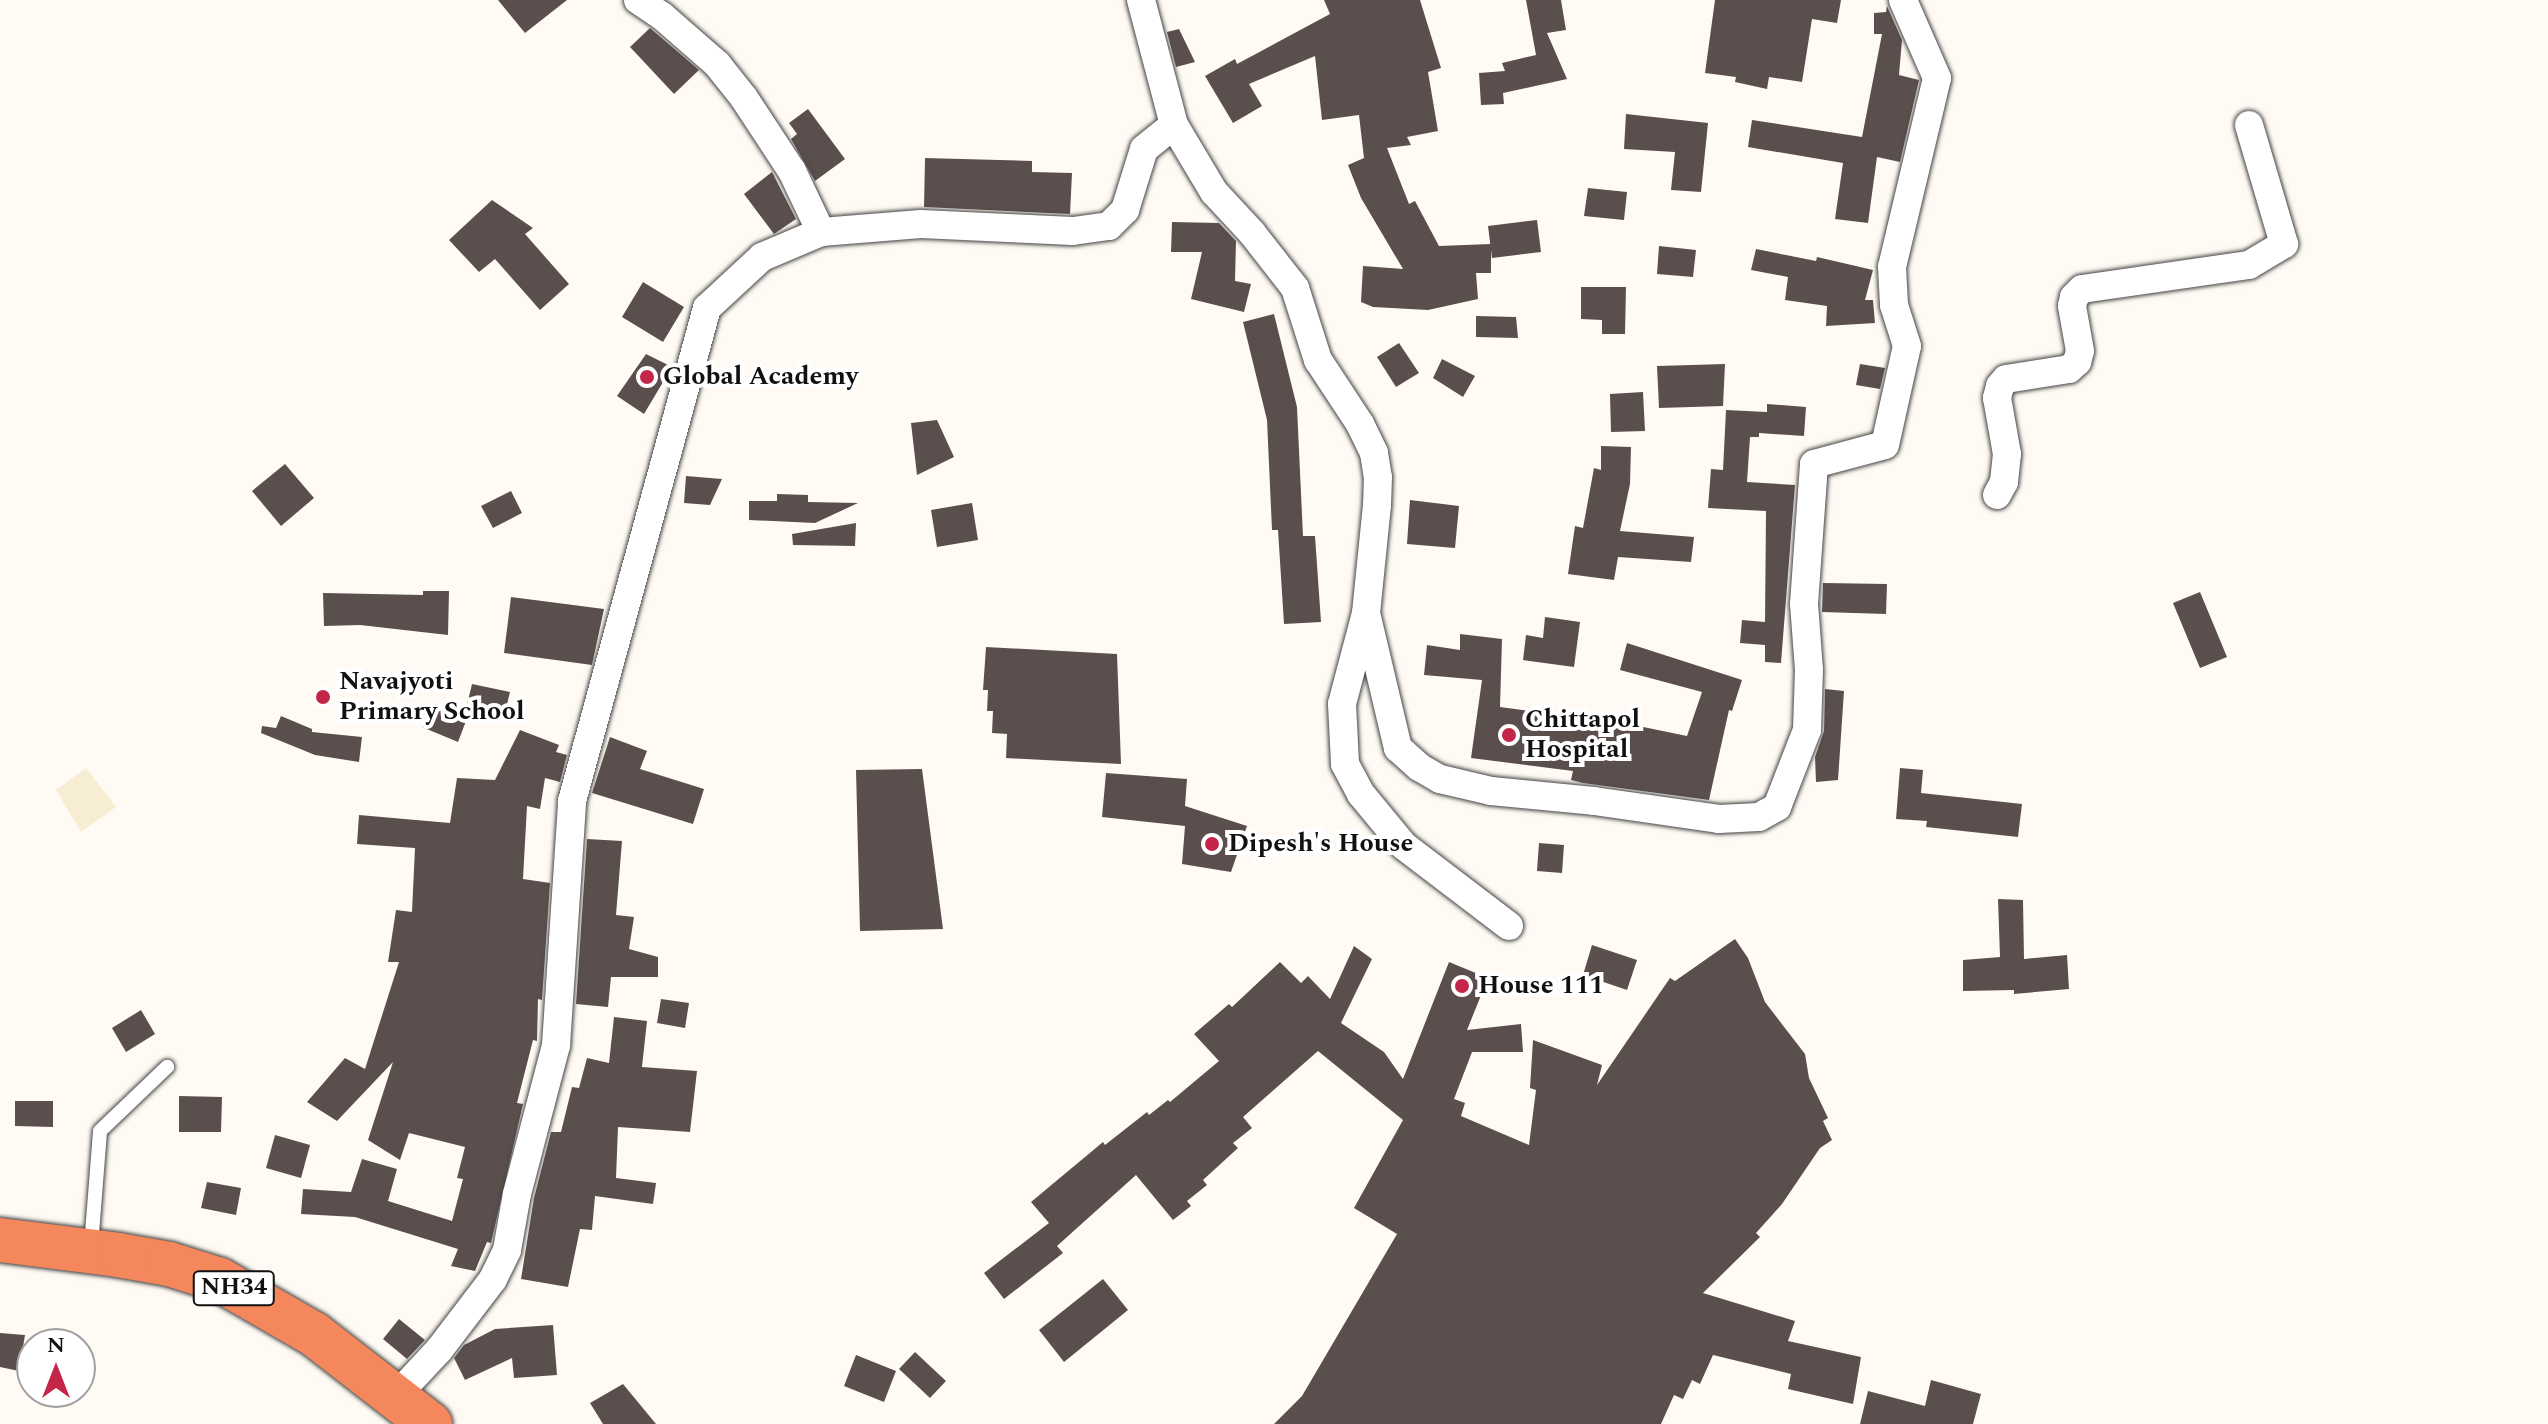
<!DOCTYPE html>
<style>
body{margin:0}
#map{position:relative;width:2548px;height:1424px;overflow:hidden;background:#fffbf4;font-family:Spectral,serif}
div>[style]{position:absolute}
.farmland>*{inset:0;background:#f6edd3}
.building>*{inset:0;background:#5a4f4d}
.roads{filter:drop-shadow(0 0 2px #444) drop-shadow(0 0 2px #444)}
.lane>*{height:14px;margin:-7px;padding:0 7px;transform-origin:7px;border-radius:7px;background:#fff}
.street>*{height:28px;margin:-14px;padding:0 14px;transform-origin:14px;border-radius:14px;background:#fff}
.highway>*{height:44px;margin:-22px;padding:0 22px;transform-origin:22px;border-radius:22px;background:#f5875c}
.dots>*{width:22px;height:22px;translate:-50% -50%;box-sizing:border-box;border:4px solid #fff;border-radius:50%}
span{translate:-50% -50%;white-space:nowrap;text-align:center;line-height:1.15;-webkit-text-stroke:8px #fff;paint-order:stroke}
.shield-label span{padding:2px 6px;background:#fff;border:2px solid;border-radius:6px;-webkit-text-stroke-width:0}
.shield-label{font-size:24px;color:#111;font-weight:700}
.poi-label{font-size:26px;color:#111;font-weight:700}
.left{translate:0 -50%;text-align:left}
.north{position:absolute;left:16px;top:1328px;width:80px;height:80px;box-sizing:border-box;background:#fff;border:2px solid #a0a0a0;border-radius:50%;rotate:0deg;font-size:22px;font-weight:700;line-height:32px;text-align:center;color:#111}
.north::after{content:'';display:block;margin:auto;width:28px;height:36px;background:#c32649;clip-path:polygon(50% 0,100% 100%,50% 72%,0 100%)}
</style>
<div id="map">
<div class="farmland">
<i style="clip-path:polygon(86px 768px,116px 807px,81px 832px,56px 790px)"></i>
</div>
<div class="building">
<i style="clip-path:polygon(498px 0,567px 0,525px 33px)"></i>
<i style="clip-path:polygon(1324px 0,1420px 0,1441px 68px,1428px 72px,1438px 131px,1407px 137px,1411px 145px,1387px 148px,1409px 204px,1415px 201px,1439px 246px,1491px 244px,1491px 273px,1476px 273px,1478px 299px,1428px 310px,1373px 307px,1361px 302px,1363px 266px,1403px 269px,1361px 198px,1348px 165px,1364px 158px,1359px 115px,1322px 120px,1315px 56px,1249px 84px,1262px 106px,1233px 123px,1205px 76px,1235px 59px,1237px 64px,1330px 14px)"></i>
<i style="clip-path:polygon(1526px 0,1561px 0,1566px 30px,1547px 33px,1567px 79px,1503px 93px,1504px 104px,1481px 105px,1479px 73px,1505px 71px,1502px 63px,1536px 55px)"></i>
<i style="clip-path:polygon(1715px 0,1841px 0,1837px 23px,1812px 19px,1802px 82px,1769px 77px,1767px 89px,1735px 82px,1736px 77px,1705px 73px)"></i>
<i style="clip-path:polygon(1887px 6px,1902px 40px,1899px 75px,1919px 80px,1900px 162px,1877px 157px,1868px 223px,1835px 219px,1843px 163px,1748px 147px,1752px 120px,1862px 137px,1882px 34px,1874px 34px,1874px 13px,1886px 12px)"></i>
<i style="clip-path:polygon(650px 28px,699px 70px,674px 94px,630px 47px)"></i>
<i style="clip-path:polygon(1179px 29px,1195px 62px,1176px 67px,1167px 32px)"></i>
<i style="clip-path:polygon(808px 109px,845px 159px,815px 181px,791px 139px,797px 134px,789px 123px)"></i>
<i style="clip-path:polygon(1626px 114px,1708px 123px,1701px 192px,1671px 190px,1675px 152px,1624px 149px)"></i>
<i style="clip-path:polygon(925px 158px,1032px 161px,1032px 172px,1072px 173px,1070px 214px,924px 207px)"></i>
<i style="clip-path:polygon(772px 172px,796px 219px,774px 234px,744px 194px)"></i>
<i style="clip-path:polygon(1588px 188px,1627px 192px,1624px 220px,1584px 216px)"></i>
<i style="clip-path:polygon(492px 200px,533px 228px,525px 234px,569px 284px,540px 310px,495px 259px,479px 272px,449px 240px)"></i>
<i style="clip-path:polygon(1537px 220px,1541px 252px,1492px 258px,1488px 226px)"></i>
<i style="clip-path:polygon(1172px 222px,1219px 223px,1236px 241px,1235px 281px,1251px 284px,1244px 312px,1191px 299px,1202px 252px,1171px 252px)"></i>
<i style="clip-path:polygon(1659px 246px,1696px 250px,1693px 277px,1657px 274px)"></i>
<i style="clip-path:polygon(1756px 249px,1816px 261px,1817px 257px,1873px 270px,1865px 300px,1873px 300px,1875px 323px,1826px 326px,1827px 306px,1785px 300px,1788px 277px,1751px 270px)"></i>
<i style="clip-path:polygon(643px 282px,684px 307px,663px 342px,622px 317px)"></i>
<i style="clip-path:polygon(1581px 287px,1626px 287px,1625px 334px,1602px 334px,1602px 320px,1581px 319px)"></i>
<i style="clip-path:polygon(1274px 314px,1297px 407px,1303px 536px,1315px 536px,1321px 622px,1284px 624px,1278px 530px,1272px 530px,1267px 420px,1243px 322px)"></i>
<i style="clip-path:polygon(1476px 316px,1516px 317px,1518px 338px,1476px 337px)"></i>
<i style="clip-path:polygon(1399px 343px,1419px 373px,1396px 387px,1377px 357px)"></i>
<i style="clip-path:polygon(646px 354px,672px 367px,644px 414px,617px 396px)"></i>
<i style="clip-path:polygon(1442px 359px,1475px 376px,1463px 397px,1433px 378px)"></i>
<i style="clip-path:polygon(1725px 364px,1723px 406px,1659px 408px,1657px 366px)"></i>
<i style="clip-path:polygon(1860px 364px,1885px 368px,1880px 389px,1856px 385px)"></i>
<i style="clip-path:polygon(1643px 392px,1645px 431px,1611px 432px,1610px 394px)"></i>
<i style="clip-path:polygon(1767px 404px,1806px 407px,1804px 436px,1759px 433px,1759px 437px,1750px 437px,1747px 482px,1795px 485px,1781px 663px,1765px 662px,1765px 645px,1740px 643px,1742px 620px,1765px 622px,1766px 511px,1708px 508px,1711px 469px,1723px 470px,1726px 410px,1767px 412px)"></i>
<i style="clip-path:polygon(937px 420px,954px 457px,917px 475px,911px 423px)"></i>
<i style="clip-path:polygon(1601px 446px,1631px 447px,1630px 484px,1620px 531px,1694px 537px,1691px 562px,1618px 557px,1614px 580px,1568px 574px,1575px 526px,1583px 528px,1594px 468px,1601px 470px)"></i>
<i style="clip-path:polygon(285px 464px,314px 498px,281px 526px,252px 491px)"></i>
<i style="clip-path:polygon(686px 476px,722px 479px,710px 505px,684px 503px)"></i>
<i style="clip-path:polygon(511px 491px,522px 513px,493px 528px,481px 506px)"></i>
<i style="clip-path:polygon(777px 494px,808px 495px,808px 502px,858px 503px,815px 523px,749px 520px,749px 501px,777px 501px)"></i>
<i style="clip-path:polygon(1410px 500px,1459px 506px,1455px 548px,1407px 544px)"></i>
<i style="clip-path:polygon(972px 503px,978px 540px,937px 547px,931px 510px)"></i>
<i style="clip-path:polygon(856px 523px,855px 546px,793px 545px,792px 534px)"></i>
<i style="clip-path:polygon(1823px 583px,1887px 584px,1886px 614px,1822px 612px)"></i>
<i style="clip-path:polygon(423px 591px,449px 591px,448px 635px,360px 625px,324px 626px,323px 593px,423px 595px)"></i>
<i style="clip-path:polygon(2200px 592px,2227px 657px,2200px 668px,2173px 603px)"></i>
<i style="clip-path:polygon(511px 597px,604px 609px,592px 665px,504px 653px)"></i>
<i style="clip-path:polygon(1545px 617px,1580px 622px,1574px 667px,1523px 660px,1526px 635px,1543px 638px)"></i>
<i style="clip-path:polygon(1460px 634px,1502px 639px,1500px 707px,1584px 718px,1585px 715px,1687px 736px,1702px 692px,1620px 670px,1627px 643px,1742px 680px,1732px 711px,1729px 710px,1709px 800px,1583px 783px,1571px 780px,1573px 771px,1471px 758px,1482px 680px,1424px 675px,1427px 645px,1460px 650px)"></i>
<i style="clip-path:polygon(986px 647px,1117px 654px,1121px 764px,1006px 758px,1007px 734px,992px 733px,993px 711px,987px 711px,988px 690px,983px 690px)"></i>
<i style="clip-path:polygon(472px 684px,510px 692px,504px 717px,466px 709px)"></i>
<i style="clip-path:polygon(1825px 689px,1844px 691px,1838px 780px,1816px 782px,1815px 757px,1824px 731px)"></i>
<i style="clip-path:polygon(431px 706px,466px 721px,458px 742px,422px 727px)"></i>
<i style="clip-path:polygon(281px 716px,312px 729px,312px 732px,362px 737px,359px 762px,315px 755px,261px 733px,262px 726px,276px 728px)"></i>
<i style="clip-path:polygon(520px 730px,559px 745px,556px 752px,567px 755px,560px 782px,545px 778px,540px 809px,527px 806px,523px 879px,550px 883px,542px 1000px,538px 999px,537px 1041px,533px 1040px,517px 1103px,523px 1104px,491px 1243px,487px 1242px,475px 1271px,451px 1266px,458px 1249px,355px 1217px,301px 1214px,303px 1189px,351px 1192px,362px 1159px,397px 1169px,388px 1201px,452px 1221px,463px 1179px,457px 1178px,465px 1147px,409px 1133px,400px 1160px,368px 1140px,393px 1062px,337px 1121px,307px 1102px,345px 1058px,365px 1069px,399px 962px,388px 962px,396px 910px,412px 912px,415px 848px,357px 844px,359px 815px,450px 823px,457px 778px,495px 780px)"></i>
<i style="clip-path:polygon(610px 737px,647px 751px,640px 769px,704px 789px,693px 824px,592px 793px)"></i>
<i style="clip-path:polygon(1900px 768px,1923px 770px,1921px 793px,2022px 804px,2018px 837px,1926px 827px,1927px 821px,1896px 819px)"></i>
<i style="clip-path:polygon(922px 769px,943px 929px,860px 931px,856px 770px)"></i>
<i style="clip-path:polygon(1106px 773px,1187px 779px,1185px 806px,1247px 826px,1231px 872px,1182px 864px,1185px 826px,1102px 817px)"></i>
<i style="clip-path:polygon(587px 839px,622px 841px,616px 915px,634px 917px,629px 949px,658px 957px,658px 977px,611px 977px,608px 1007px,576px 1004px)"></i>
<i style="clip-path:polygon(1539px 843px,1564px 845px,1562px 873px,1537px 871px)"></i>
<i style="clip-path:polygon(1998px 899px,2023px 900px,2024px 959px,2067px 955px,2069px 989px,2014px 994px,2014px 990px,1963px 991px,1963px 960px,2000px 957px)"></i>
<i style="clip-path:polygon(1735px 939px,1748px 958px,1765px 1002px,1805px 1054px,1809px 1078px,1828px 1118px,1823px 1121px,1832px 1140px,1820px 1148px,1782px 1204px,1756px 1233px,1760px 1237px,1703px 1293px,1795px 1321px,1788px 1341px,1861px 1357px,1853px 1404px,1788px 1389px,1791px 1374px,1713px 1355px,1700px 1384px,1692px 1380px,1683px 1399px,1674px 1395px,1661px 1424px,1274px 1424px,1302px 1396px,1397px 1234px,1354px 1208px,1403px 1120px,1318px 1051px,1243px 1117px,1252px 1128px,1233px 1143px,1238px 1148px,1203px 1180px,1207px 1185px,1187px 1201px,1191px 1206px,1173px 1220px,1136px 1175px,1057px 1246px,1063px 1253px,1004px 1299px,984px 1273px,1049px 1223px,1031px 1202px,1103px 1142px,1105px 1145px,1147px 1112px,1149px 1115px,1168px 1100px,1170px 1102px,1219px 1061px,1194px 1034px,1229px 1004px,1232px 1007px,1280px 962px,1301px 983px,1308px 976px,1330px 999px,1354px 946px,1372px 959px,1341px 1023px,1384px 1052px,1403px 1079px,1449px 962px,1488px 978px,1467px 1030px,1521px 1024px,1523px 1052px,1472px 1052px,1454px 1099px,1465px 1103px,1461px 1116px,1529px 1145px,1536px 1090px,1530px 1088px,1533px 1040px,1602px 1065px,1597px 1085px,1670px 978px,1675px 981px)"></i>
<i style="clip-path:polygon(1592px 945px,1637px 960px,1627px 990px,1583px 975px)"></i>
<i style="clip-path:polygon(661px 999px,689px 1003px,685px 1028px,657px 1023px)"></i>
<i style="clip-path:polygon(141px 1010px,155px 1034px,126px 1052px,112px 1028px)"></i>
<i style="clip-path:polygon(614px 1017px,647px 1021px,642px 1067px,697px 1071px,690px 1132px,618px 1127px,616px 1178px,656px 1183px,653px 1204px,595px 1196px,592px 1230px,580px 1229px,568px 1287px,521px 1279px,534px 1198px,551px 1132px,561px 1132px,572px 1087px,579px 1088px,587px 1058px,609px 1063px)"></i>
<i style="clip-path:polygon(179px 1096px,222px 1097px,221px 1132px,179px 1132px)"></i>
<i style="clip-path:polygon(15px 1101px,53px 1101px,53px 1127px,15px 1126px)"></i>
<i style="clip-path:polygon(275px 1135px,310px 1145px,301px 1178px,266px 1168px)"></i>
<i style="clip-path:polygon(207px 1182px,241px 1188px,236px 1215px,201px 1208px)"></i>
<i style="clip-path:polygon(1103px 1279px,1128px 1310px,1064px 1362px,1039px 1330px)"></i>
<i style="clip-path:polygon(399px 1319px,425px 1340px,407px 1359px,383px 1339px)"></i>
<i style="clip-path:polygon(553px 1325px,557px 1375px,514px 1378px,512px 1358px,465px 1380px,454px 1358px,464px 1345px,495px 1329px)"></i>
<i style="clip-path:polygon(0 1333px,25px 1335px,19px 1371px,0 1367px)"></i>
<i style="clip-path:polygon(915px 1352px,946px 1381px,930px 1398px,899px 1369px)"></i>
<i style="clip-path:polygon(856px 1355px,896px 1371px,884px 1402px,844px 1386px)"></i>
<i style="clip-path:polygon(1931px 1380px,1981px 1394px,1973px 1424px,1860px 1424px,1868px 1391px,1925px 1406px)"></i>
<i style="clip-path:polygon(623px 1384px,656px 1424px,603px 1424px,590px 1403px)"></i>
</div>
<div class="roads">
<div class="lane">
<i style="left:91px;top:1246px;width:115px;rotate:-85.5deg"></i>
<i style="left:100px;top:1131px;width:93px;rotate:-43.7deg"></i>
</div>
<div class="street">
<i style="left:638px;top:0;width:29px;rotate:34deg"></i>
<i style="left:662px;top:16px;width:73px;rotate:41.1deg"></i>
<i style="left:717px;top:64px;width:43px;rotate:51.5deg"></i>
<i style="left:744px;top:98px;width:87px;rotate:56.7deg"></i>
<i style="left:792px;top:171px;width:68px;rotate:64.6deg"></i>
<i style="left:1141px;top:0;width:129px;rotate:75.2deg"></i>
<i style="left:1174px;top:125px;width:78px;rotate:59.2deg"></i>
<i style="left:1214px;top:192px;width:56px;rotate:47.2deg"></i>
<i style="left:1252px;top:233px;width:70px;rotate:52deg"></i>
<i style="left:1295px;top:288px;width:76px;rotate:72.3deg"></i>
<i style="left:1318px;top:360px;width:77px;rotate:56.7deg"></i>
<i style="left:1360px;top:424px;width:32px;rotate:64deg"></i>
<i style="left:1374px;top:453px;width:24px;rotate:81deg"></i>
<i style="left:1378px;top:477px;width:28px;rotate:92deg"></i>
<i style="left:1377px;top:505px;width:109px;rotate:95.8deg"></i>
<i style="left:1366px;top:613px;width:94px;rotate:104.8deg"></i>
<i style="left:1342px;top:704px;width:60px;rotate:87.1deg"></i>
<i style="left:1345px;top:764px;width:34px;rotate:62deg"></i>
<i style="left:1361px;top:794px;width:67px;rotate:50.4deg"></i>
<i style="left:1404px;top:846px;width:132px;rotate:37.3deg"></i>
<i style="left:1997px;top:495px;width:15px;rotate:-62deg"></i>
<i style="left:2004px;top:482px;width:28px;rotate:-84deg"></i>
<i style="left:2007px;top:454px;width:57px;rotate:-100.1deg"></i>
<i style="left:1997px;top:398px;width:12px;rotate:-76deg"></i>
<i style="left:2000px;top:386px;width:9px;rotate:-49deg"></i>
<i style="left:2006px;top:379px;width:64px;rotate:-9deg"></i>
<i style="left:2069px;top:369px;width:11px;rotate:-41deg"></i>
<i style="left:2077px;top:362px;width:11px;rotate:-75deg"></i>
<i style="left:2080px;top:351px;width:46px;rotate:-100.1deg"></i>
<i style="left:2072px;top:306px;width:9px;rotate:-77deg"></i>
<i style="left:2074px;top:297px;width:11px;rotate:-45deg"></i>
<i style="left:2082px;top:289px;width:169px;rotate:-8.2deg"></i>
<i style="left:2249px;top:265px;width:41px;rotate:-31deg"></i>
<i style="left:2284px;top:244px;width:124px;rotate:-106.4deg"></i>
<i style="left:1366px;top:613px;width:139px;rotate:76.7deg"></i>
<i style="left:1398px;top:748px;width:28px;rotate:42deg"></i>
<i style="left:1419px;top:767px;width:24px;rotate:30deg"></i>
<i style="left:1440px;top:779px;width:52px;rotate:13.2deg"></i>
<i style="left:1491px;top:791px;width:103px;rotate:5.5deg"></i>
<i style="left:1594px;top:801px;width:126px;rotate:8.2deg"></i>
<i style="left:1719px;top:819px;width:40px;rotate:-2.9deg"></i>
<i style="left:1759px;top:817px;width:21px;rotate:-29deg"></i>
<i style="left:1777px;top:807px;width:83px;rotate:-68.7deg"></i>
<i style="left:1807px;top:730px;width:60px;rotate:-88.1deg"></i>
<i style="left:1809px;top:670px;width:66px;rotate:-94.3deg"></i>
<i style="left:1804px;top:604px;width:140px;rotate:-85.9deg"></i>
<i style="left:1814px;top:464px;width:73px;rotate:-15deg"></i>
<i style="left:1885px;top:445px;width:101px;rotate:-77.5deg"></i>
<i style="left:1907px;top:346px;width:43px;rotate:-107.6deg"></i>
<i style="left:1894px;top:305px;width:38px;rotate:-93deg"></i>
<i style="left:1892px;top:267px;width:194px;rotate:-76.6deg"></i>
<i style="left:1937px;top:78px;width:85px;rotate:-113.6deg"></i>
<i style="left:397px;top:1395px;width:62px;rotate:-47deg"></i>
<i style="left:439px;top:1350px;width:89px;rotate:-52.7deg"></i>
<i style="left:493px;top:1279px;width:32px;rotate:-64deg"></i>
<i style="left:507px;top:1250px;width:57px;rotate:-79.9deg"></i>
<i style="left:517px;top:1194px;width:154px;rotate:-75.3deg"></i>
<i style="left:556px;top:1045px;width:245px;rotate:-86.2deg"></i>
<i style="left:572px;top:801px;width:511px;rotate:-74.69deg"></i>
<i style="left:707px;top:308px;width:75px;rotate:-42.8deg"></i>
<i style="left:762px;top:257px;width:64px;rotate:-23deg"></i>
<i style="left:821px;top:232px;width:100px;rotate:-4.6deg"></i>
<i style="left:921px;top:224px;width:152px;rotate:2.6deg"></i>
<i style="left:1073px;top:231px;width:36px;rotate:-8deg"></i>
<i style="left:1109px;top:226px;width:23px;rotate:-45deg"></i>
<i style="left:1125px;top:210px;width:64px;rotate:-72.7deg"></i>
<i style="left:1144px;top:149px;width:38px;rotate:-39deg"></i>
</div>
<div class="highway">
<i style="left:0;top:1240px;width:119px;rotate:7.2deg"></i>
<i style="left:118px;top:1255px;width:52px;rotate:10deg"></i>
<i style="left:169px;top:1264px;width:53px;rotate:17.4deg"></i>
<i style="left:220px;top:1280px;width:108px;rotate:29.9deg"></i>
<i style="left:314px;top:1334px;width:147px;rotate:37.8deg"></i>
</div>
</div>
<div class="dots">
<i style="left:647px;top:377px;background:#c32649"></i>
<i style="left:323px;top:697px;background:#c32649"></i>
<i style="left:1509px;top:735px;background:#c32649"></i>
<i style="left:1212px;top:844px;background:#c32649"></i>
<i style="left:1462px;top:986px;background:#c32649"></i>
</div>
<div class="shield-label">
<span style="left:234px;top:1288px">NH34</span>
</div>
<div class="poi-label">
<span class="left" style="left:663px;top:377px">Global Academy</span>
<span class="left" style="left:339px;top:697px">Navajyoti<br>Primary School</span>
<span class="left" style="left:1525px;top:735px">Chittapol<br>Hospital</span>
<span class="left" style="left:1228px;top:844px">Dipesh's House</span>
<span class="left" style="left:1478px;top:986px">House 111</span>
</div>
<div class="north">N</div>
</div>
